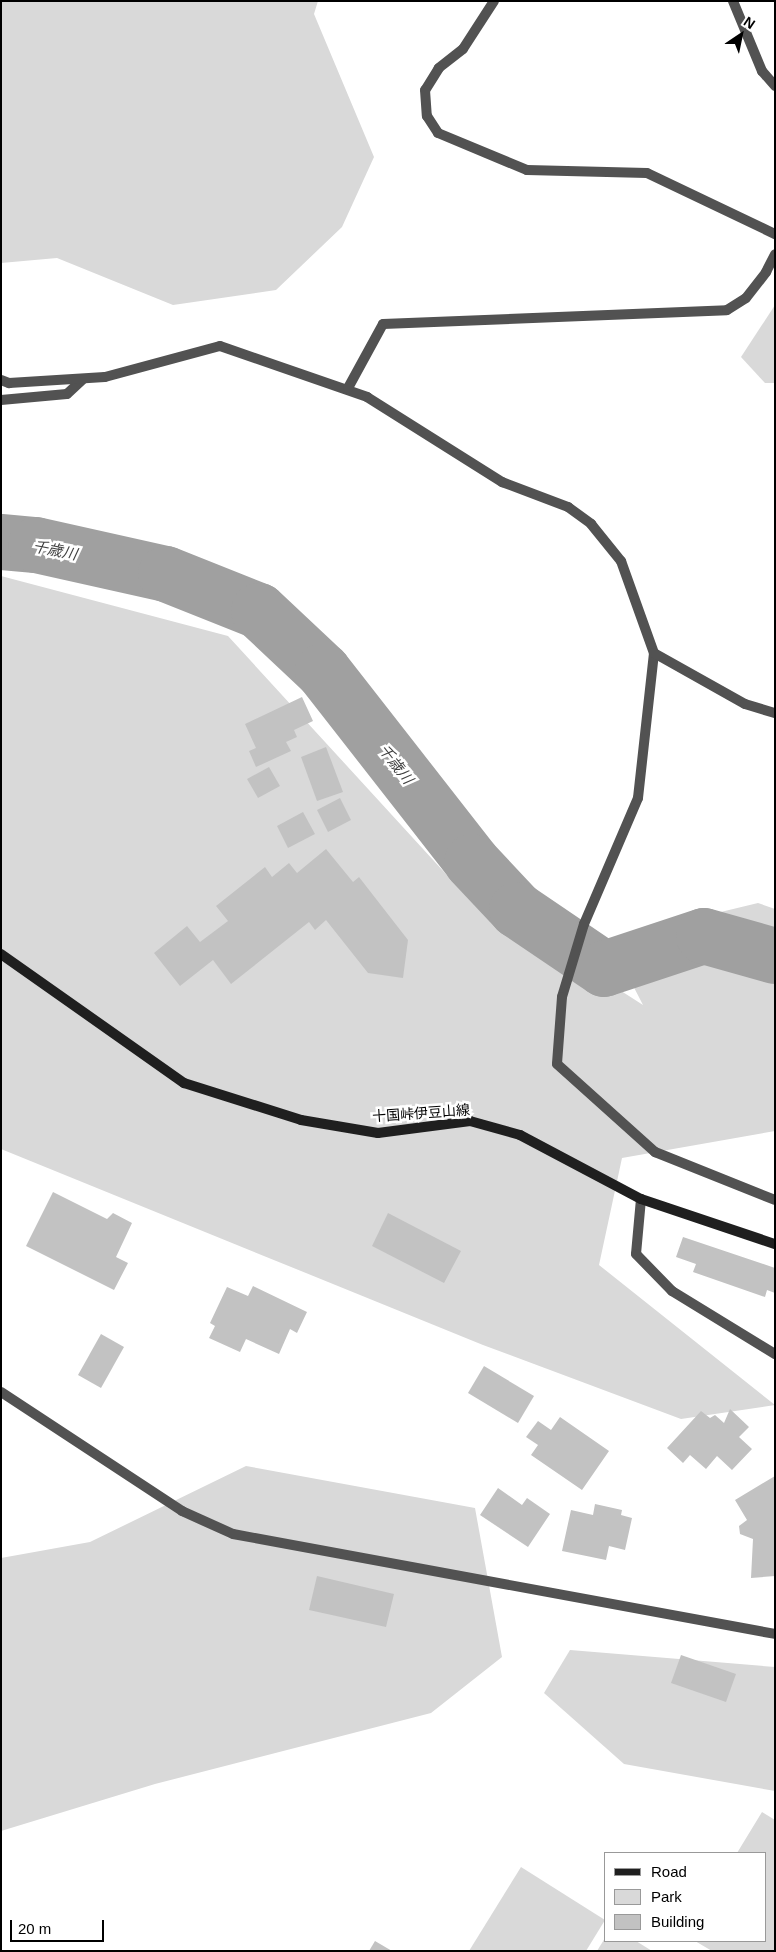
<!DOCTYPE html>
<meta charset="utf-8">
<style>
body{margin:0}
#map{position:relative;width:776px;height:1952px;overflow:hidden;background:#fff;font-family:Arial,"Noto Sans JP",sans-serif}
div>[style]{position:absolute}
.green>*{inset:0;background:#d9d9d9}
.river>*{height:56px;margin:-28px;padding:0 28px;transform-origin:28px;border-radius:28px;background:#a0a0a0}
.building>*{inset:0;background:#c2c2c2}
.lane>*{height:10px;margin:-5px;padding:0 5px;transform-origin:5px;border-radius:5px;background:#525252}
.street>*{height:10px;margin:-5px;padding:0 5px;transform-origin:5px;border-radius:5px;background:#525252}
.secondary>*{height:10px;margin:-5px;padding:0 5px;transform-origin:5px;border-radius:5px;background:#1f1f1f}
span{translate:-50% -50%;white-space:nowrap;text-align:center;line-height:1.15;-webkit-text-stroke:5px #fff;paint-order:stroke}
.street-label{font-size:14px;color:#000}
.water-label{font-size:15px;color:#414141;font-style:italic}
.frame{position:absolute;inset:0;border:2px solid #000;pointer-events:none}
.legend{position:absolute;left:604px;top:1852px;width:162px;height:90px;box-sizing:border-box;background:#fff;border:1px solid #999;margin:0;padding:6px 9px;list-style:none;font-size:15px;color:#000}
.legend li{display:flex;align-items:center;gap:10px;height:25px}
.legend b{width:25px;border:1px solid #999}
.north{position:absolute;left:716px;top:10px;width:50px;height:50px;-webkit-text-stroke:4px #fff;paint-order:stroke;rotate:34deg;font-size:14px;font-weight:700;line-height:20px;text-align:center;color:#000}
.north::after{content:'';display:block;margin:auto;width:18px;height:22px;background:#000;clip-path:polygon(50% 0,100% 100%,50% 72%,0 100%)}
.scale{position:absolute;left:10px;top:1920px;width:94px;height:22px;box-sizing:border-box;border:2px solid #000;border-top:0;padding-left:6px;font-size:15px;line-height:18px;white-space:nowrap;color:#000;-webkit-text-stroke:4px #fff;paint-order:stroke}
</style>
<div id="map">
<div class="green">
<i style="clip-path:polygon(1px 1px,318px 1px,314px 14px,374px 157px,342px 227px,276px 290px,173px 305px,57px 258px,1px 263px)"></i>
<i style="clip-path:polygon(775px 305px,775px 383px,765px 383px,741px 357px)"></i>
<i style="clip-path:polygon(1px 576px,228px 636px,456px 885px,643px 1005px,609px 939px,758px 903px,775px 909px,775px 1131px,622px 1158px,599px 1265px,775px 1405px,681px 1419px,483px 1345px,1px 1149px)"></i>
<i style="clip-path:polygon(246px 1466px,475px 1508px,502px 1657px,431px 1713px,155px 1784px,1px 1831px,1px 1558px,90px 1542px)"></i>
<i style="clip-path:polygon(570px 1650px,775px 1667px,775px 1791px,624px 1764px,544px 1693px)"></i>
<i style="clip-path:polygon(762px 1812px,775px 1820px,775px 1951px,712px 1951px,695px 1941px,765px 1941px,765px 1853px,737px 1853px)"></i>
<i style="clip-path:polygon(521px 1867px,605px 1920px,586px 1951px,469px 1951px)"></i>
<i style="clip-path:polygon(605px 1938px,636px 1941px,652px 1951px,597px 1951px)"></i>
</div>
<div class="river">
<i style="left:1px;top:542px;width:35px;rotate:5deg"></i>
<i style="left:36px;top:545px;width:133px;rotate:12.6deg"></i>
<i style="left:166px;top:574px;width:100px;rotate:21.7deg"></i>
<i style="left:259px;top:611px;width:88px;rotate:43.2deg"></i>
<i style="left:323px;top:671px;width:242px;rotate:52deg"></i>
<i style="left:472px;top:862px;width:66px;rotate:46.8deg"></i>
<i style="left:517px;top:910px;width:105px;rotate:34.1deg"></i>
<i style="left:604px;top:969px;width:105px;rotate:-18.3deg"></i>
<i style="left:704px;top:936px;width:74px;rotate:15.7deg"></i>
</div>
<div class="building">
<i style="clip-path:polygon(302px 697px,313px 721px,294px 730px,297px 737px,286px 742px,291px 751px,256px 767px,249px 751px,256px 748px,245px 724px)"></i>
<i style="clip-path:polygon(326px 747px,343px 792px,317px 801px,301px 757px)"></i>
<i style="clip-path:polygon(269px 767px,280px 786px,258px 798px,247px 779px)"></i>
<i style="clip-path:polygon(340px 798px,351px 820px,328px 832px,317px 810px)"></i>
<i style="clip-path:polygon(303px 812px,315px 834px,288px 848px,277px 826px)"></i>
<i style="clip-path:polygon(326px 849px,353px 882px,359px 877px,408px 940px,403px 978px,368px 973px,326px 920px,315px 930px,309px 922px,231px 984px,213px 960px,180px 986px,154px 953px,187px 926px,200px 942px,228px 921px,216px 906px,265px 867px,272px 877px,289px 863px,297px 873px)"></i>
<i style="clip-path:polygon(53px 1192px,107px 1219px,113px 1213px,132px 1223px,116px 1257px,128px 1263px,114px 1290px,26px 1246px)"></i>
<i style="clip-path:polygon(388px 1213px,461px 1251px,444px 1283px,372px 1246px)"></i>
<i style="clip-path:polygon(683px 1237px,775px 1268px,775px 1293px,767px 1290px,765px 1297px,693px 1272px,696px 1264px,676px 1257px)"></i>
<i style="clip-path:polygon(253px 1286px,307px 1312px,297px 1333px,290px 1329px,279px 1354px,246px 1339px,240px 1352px,209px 1338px,215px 1326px,210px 1323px,227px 1287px,248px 1296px)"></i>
<i style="clip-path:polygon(101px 1334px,124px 1347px,101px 1388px,78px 1375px)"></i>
<i style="clip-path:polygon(484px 1366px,534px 1396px,518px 1423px,468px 1393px)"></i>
<i style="clip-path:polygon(730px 1409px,749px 1427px,739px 1437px,752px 1449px,732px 1470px,717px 1456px,706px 1469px,690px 1455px,683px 1463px,667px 1448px,701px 1411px,710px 1418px,715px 1415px,724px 1423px)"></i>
<i style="clip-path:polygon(560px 1417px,609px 1451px,582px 1490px,531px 1455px,538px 1445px,526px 1437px,538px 1421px,551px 1430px)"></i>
<i style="clip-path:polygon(775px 1476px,775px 1576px,751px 1578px,753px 1539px,740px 1534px,739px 1526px,747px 1520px,735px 1500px)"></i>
<i style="clip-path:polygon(498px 1488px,522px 1505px,527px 1498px,550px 1514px,528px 1547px,480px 1515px)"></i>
<i style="clip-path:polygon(595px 1504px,622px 1510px,621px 1515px,632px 1518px,625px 1550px,609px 1546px,606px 1560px,562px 1551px,571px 1510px,593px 1515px)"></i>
<i style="clip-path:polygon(317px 1576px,394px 1594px,386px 1627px,309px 1610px)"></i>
<i style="clip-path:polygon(681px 1655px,736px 1674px,726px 1702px,671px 1683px)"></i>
<i style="clip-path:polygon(375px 1941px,392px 1951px,369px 1951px)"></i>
</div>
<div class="lane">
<i style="left:1px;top:400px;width:66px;rotate:-5.2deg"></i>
<i style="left:67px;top:394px;width:22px;rotate:-43deg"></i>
</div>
<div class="street">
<i style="left:494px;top:1px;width:57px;rotate:122.9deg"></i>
<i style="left:463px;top:49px;width:31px;rotate:142deg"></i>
<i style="left:439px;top:68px;width:26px;rotate:122deg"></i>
<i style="left:425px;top:90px;width:26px;rotate:86deg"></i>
<i style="left:427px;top:116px;width:20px;rotate:57deg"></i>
<i style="left:438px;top:133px;width:96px;rotate:22.6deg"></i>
<i style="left:527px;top:170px;width:120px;rotate:1.4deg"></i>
<i style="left:647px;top:173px;width:142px;rotate:25.5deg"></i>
<i style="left:733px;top:1px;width:76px;rotate:67.5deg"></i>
<i style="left:762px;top:71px;width:20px;rotate:49deg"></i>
<i style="left:1px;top:380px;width:9px;rotate:21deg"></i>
<i style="left:9px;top:383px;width:96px;rotate:-3.6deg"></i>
<i style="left:105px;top:377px;width:119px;rotate:-15.1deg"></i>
<i style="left:220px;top:346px;width:156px;rotate:19.1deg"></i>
<i style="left:367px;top:397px;width:160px;rotate:32.2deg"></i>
<i style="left:502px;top:482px;width:71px;rotate:20.7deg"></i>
<i style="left:568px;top:507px;width:29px;rotate:36deg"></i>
<i style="left:591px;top:524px;width:48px;rotate:51deg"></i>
<i style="left:621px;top:561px;width:98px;rotate:70.3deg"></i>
<i style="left:654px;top:653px;width:146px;rotate:96.3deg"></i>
<i style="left:638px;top:798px;width:137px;rotate:113.2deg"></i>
<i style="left:584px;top:924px;width:76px;rotate:106.8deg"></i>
<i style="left:562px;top:997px;width:67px;rotate:94.3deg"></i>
<i style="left:557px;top:1064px;width:132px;rotate:41.9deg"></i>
<i style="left:655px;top:1152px;width:129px;rotate:21.8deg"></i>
<i style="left:348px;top:388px;width:73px;rotate:-61.3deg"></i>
<i style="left:383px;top:324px;width:344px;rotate:-2.3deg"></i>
<i style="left:727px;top:310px;width:22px;rotate:-32deg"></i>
<i style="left:746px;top:298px;width:33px;rotate:-52deg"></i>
<i style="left:766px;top:272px;width:20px;rotate:-63deg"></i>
<i style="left:654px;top:653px;width:104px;rotate:29.3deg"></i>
<i style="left:745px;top:704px;width:31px;rotate:17deg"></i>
<i style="left:641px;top:1199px;width:55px;rotate:95.2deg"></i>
<i style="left:636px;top:1254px;width:52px;rotate:45.8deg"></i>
<i style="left:672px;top:1291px;width:121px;rotate:31.5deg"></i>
<i style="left:1px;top:1392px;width:217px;rotate:33.3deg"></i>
<i style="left:182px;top:1511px;width:56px;rotate:24.3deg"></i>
<i style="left:233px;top:1534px;width:551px;rotate:10.45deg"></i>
</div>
<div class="secondary">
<i style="left:1px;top:954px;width:224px;rotate:35.2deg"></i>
<i style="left:184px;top:1083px;width:123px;rotate:17.5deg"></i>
<i style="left:301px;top:1120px;width:78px;rotate:9.6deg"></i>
<i style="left:378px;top:1133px;width:93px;rotate:-7.4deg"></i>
<i style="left:470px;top:1121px;width:52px;rotate:15.6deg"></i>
<i style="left:520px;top:1135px;width:137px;rotate:27.9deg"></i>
<i style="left:641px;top:1199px;width:141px;rotate:18.6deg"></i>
</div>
<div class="street-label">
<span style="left:421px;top:1113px;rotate:-4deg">十国峠伊豆山線</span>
</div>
<div class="water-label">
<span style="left:55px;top:550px;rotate:11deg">千歳川</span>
<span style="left:396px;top:764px;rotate:52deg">千歳川</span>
</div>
<div class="frame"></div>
<ul class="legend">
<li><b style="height:6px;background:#1f1f1f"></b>Road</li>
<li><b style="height:14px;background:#d9d9d9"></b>Park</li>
<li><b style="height:14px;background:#c2c2c2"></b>Building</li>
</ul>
<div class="north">N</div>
<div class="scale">20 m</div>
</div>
